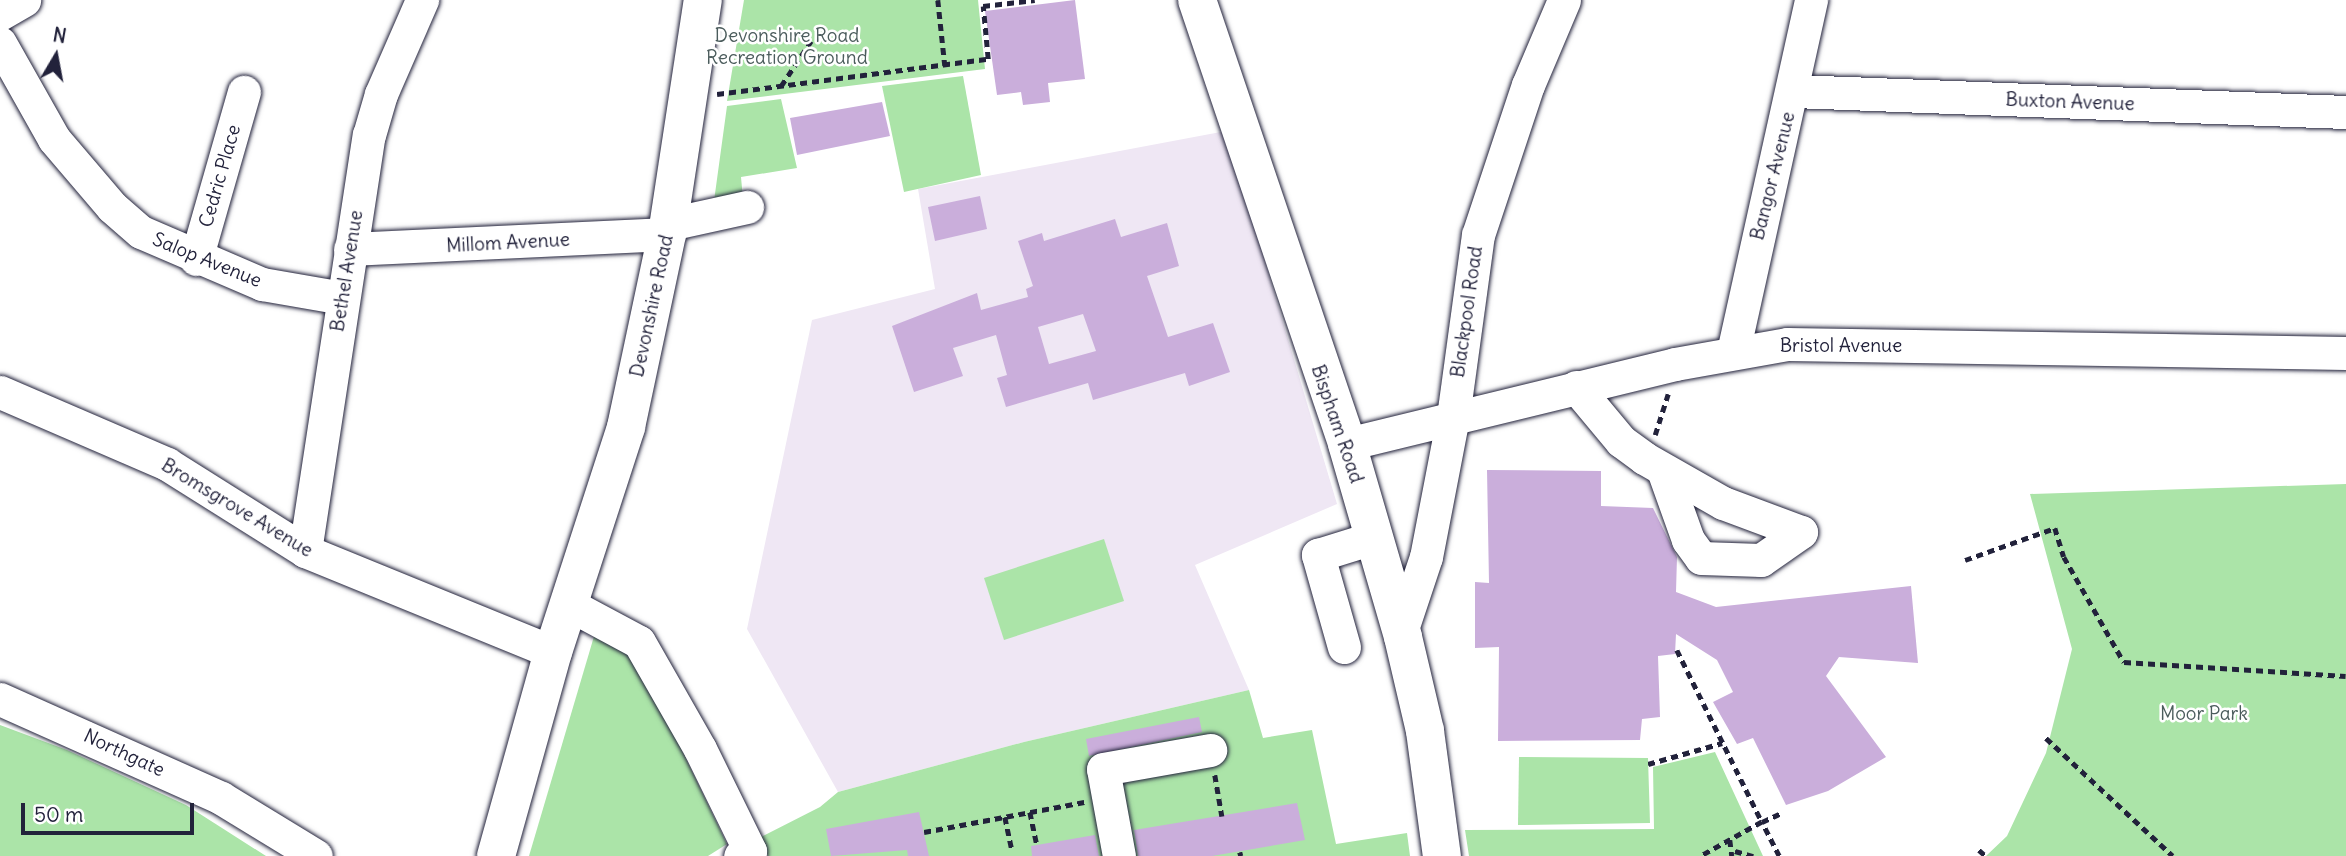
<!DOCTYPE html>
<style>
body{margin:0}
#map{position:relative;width:2346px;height:856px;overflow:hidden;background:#fff;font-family:Delius,sans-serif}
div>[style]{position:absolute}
.built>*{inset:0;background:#efe7f4}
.green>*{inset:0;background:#abe4a8}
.building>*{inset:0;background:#caaedb}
.path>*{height:4.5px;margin-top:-2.25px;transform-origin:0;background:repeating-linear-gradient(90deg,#22223b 0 7px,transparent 0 12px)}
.roads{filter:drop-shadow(0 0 2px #22223b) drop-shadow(0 0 2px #22223b)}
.minor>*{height:33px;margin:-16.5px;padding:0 16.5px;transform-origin:16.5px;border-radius:16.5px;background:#fff}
.major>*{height:38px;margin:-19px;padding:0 19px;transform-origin:19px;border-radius:19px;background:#fff}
span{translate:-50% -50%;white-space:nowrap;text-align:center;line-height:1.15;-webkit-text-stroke:5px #fff;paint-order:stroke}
.park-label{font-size:19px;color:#4b5c5c}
.street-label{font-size:19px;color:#22223b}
.north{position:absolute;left:21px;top:21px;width:70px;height:70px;-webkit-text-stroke:5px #fff;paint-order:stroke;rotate:10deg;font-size:19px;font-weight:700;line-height:28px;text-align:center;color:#22223b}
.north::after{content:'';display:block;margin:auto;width:24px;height:32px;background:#22223b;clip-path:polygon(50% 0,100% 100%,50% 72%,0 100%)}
.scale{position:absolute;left:21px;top:803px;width:173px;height:32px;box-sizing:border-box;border:4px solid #22223b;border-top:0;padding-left:9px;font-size:21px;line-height:24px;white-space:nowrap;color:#22223b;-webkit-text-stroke:5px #fff;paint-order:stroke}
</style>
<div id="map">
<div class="built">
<i style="clip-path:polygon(1226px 131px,1337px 504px,1195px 565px,1249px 690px,1024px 742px,838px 792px,747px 629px,812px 320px,935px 289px,918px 189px)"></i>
</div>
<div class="green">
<i style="clip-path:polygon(744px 0,978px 0,985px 69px,727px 101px)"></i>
<i style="clip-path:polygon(963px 76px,981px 175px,904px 192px,882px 86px)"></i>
<i style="clip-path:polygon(781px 99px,797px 168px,741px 177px,743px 199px,714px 201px,727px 106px)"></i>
<i style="clip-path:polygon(2346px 484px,2346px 856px,1986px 856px,2007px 836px,2046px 753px,2072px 649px,2030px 494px)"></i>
<i style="clip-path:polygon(1104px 539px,1124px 601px,1004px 640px,984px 578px)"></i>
<i style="clip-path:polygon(595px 633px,638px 659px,727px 844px,708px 856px,529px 856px)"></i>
<i style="clip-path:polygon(1249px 690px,1263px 738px,1312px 730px,1336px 844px,1407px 833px,1410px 856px,768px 856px,761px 837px,820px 807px,838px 792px,1024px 742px)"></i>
<i style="clip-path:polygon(0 725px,67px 750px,186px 805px,266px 856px,0 856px)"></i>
<i style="clip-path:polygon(1715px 752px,1763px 856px,1469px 856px,1465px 830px,1654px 829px,1653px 767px)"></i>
<i style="clip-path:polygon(1519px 757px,1648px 758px,1650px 823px,1518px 825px)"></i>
</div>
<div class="building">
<i style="clip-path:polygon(1075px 0,1085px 79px,1048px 83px,1050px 102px,1023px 105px,1021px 92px,997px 95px,985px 11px)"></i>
<i style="clip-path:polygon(882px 102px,890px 136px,797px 155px,790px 118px)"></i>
<i style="clip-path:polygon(980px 196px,987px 229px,935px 241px,928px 207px)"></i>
<i style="clip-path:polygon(evenodd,1115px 219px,1121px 237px,1167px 223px,1179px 266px,1147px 276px,1168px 337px,1213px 323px,1230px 372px,1189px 386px,1185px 373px,1093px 400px,1088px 383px,1006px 407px,997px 378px,1007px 375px,996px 335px,953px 348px,963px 376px,914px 392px,892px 326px,977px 293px,981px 310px,1028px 297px,1026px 289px,1033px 286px,1018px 241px,1042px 233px,1044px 241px,1115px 219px,1083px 314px,1096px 351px,1049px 364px,1038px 327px,1083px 314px)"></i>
<i style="clip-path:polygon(1487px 470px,1601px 471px,1601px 506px,1653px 508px,1677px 557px,1676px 592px,1716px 607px,1911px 586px,1918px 663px,1839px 657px,1826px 676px,1886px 757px,1828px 791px,1786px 805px,1753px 738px,1737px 744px,1713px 702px,1733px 692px,1717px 660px,1676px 634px,1675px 654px,1658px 656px,1660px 717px,1642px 719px,1640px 740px,1498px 741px,1499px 647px,1475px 648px,1475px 582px,1489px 583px)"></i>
<i style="clip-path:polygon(1199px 717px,1202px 732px,1089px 756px,1086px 739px)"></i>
<i style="clip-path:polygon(1297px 803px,1305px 840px,1212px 856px,1138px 856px,1134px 830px)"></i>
<i style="clip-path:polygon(919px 812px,929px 856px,908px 856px,907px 850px,831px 856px,826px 829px)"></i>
<i style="clip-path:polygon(1095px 835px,1099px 856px,1032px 856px,1031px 846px)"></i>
</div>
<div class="path">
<i style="left:938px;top:0;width:66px;rotate:83.9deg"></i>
<i style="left:781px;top:86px;width:54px;rotate:-56.3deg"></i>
<i style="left:717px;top:94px;width:273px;rotate:-7.4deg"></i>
<i style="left:988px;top:59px;width:53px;rotate:-95.4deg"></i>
<i style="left:983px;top:6px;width:52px;rotate:-6.6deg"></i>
<i style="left:1655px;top:435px;width:43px;rotate:-72.4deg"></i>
<i style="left:1965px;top:560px;width:96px;rotate:-19.6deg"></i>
<i style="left:2055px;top:528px;width:30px;rotate:73deg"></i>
<i style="left:2064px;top:557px;width:121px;rotate:60.3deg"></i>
<i style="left:2124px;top:662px;width:222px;rotate:3.6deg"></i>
<i style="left:1677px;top:650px;width:192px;rotate:63.7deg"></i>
<i style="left:1762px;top:822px;width:70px;rotate:150.9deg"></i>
<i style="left:2046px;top:738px;width:173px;rotate:42.9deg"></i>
<i style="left:1648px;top:764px;width:77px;rotate:-15.8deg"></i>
<i style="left:1215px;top:775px;width:42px;rotate:80.3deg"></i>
<i style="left:1030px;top:812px;width:34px;rotate:78deg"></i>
<i style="left:1005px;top:817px;width:34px;rotate:78deg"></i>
<i style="left:924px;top:832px;width:163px;rotate:-10.6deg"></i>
<i style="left:1730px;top:840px;width:16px;rotate:83deg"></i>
<i style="left:1979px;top:850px;width:9px;rotate:41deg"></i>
<i style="left:1735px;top:851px;width:19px;rotate:16deg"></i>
<i style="left:1240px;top:852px;width:4px;rotate:76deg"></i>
<i style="left:1779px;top:856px;width:38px;rotate:-117deg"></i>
<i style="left:1762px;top:822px;width:23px;rotate:-25deg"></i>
</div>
<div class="roads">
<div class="minor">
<i style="left:0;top:14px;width:28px;rotate:-30deg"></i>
<i style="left:0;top:43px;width:110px;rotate:60.6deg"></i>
<i style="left:54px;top:139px;width:89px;rotate:49.5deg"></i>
<i style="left:112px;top:207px;width:38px;rotate:41deg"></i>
<i style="left:141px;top:232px;width:132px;rotate:23.3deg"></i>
<i style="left:262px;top:284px;width:82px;rotate:9.8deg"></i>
<i style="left:1794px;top:91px;width:552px;rotate:2.18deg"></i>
<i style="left:669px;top:224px;width:80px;rotate:-12.3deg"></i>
<i style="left:350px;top:249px;width:317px;rotate:-2.7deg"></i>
<i style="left:196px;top:259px;width:174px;rotate:-74deg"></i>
<i style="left:1733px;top:352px;width:361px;rotate:-77.5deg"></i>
<i style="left:1576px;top:387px;width:70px;rotate:50.2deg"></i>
<i style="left:1621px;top:441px;width:29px;rotate:36deg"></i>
<i style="left:1644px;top:458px;width:91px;rotate:29.7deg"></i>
<i style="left:1723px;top:503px;width:83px;rotate:20.4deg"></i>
<i style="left:0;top:392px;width:182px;rotate:23.3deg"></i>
<i style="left:167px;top:464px;width:163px;rotate:32.2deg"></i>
<i style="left:305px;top:551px;width:268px;rotate:22.2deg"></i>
<i style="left:1347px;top:444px;width:338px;rotate:-13.7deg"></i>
<i style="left:1675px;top:364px;width:114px;rotate:-10.1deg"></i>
<i style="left:1787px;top:344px;width:559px;rotate:0.92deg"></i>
<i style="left:1663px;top:470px;width:74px;rotate:70.3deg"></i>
<i style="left:1688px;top:540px;width:22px;rotate:54deg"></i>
<i style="left:1701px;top:558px;width:60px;rotate:1.9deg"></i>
<i style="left:1761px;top:560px;width:49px;rotate:-35deg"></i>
<i style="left:305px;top:551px;width:421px;rotate:-81.3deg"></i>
<i style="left:369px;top:135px;width:43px;rotate:-73.7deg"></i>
<i style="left:381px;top:94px;width:103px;rotate:-66.4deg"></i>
<i style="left:570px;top:605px;width:78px;rotate:28.2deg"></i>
<i style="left:639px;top:642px;width:123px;rotate:60.3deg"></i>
<i style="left:700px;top:749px;width:114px;rotate:63.9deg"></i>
<i style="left:750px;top:851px;width:11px;rotate:153deg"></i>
<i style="left:1401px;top:632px;width:79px;rotate:-71.6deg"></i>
<i style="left:1426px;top:557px;width:143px;rotate:-79.1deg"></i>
<i style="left:1453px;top:417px;width:184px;rotate:-82.2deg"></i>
<i style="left:1478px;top:235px;width:158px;rotate:-71.6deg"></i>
<i style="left:1528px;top:85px;width:92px;rotate:-67deg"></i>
<i style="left:1344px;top:647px;width:96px;rotate:-105.8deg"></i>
<i style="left:1318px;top:555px;width:58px;rotate:-17.2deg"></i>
<i style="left:0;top:699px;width:242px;rotate:24.1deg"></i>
<i style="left:221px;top:798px;width:111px;rotate:31.4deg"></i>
<i style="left:1119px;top:856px;width:88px;rotate:-100.4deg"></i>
<i style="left:1103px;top:769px;width:109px;rotate:-10.1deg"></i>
</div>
<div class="major">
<i style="left:1197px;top:0;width:469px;rotate:71.3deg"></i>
<i style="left:1347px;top:444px;width:201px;rotate:73.8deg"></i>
<i style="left:1403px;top:637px;width:97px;rotate:76.8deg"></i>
<i style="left:1425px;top:731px;width:126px;rotate:82.3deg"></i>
<i style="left:496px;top:856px;width:212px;rotate:-74.4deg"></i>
<i style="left:553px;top:652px;width:237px;rotate:-72deg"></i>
<i style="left:626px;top:427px;width:197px;rotate:-78deg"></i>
<i style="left:667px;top:234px;width:237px;rotate:-81.3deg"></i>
</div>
</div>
<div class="park-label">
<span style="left:787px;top:47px">Devonshire Road<br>Recreation Ground</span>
<span style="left:2204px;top:714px">Moor Park</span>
</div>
<div class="street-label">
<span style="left:2070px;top:102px;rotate:2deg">Buxton Avenue</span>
<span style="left:220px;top:176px;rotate:-74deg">Cedric Place</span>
<span style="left:1773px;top:176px;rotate:-76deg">Bangor Avenue</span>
<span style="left:508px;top:243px;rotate:-3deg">Millom Avenue</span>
<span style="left:207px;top:260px;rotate:22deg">Salop Avenue</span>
<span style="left:347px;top:271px;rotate:-81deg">Bethel Avenue</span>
<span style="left:652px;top:306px;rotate:-78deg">Devonshire Road</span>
<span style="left:1467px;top:312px;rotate:-82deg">Blackpool Road</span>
<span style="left:1841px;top:346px">Bristol Avenue</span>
<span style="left:1337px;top:424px;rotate:71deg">Bispham Road</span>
<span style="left:237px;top:508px;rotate:31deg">Bromsgrove Avenue</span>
<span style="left:124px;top:753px;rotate:25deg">Northgate</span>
</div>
<div class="north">N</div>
<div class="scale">50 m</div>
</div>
